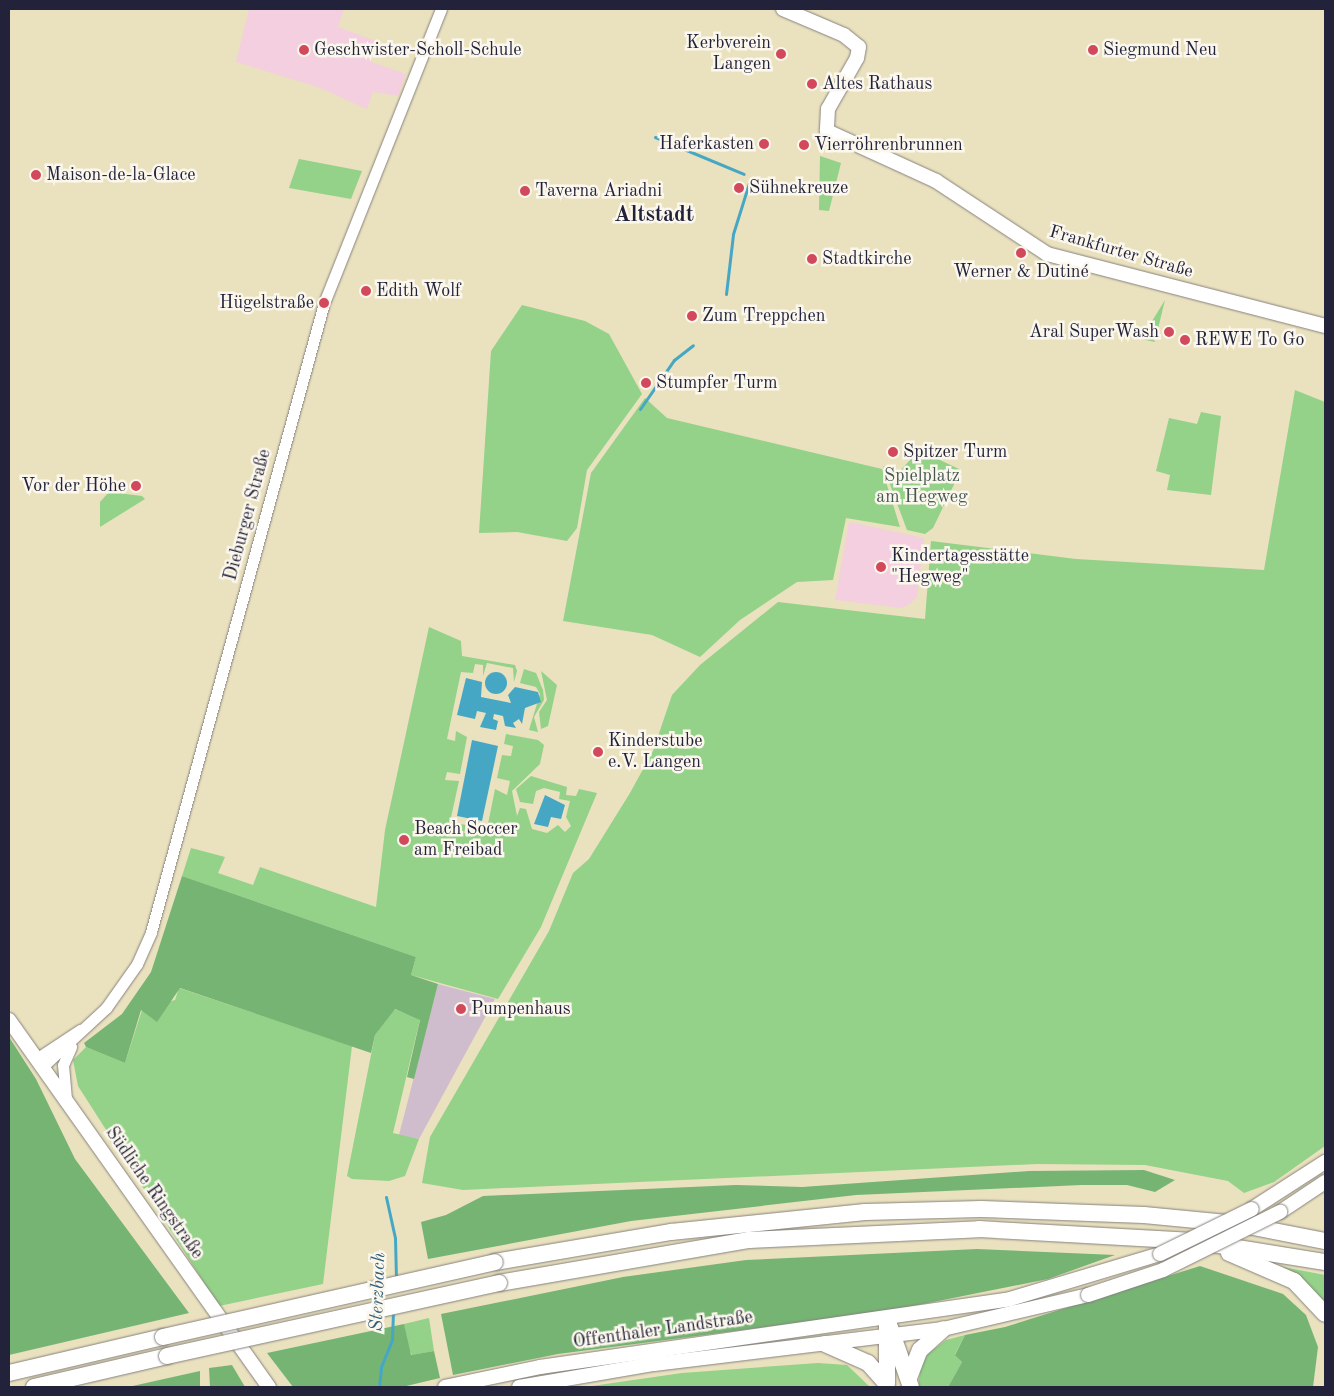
<!DOCTYPE html>
<meta charset="utf-8">
<style>
body{margin:0}
#map{position:relative;width:1334px;height:1396px;overflow:hidden;background:#eae1bf;font-family:"Old Standard TT",serif}
div>[style]{position:absolute}
.built>*{inset:0;background:#f3cfdf}
.industrial>*{inset:0;background:#cfbdce}
.green>*{inset:0;background:#93d288}
.forest>*{inset:0;background:#76b474}
.water>*{inset:0;background:#46a7c5}
.round{border-radius:50%}
.stream>*{height:3px;margin:-1.5px;padding:0 1.5px;transform-origin:1.5px;border-radius:1.5px;background:#46a7c5}
.roads{filter:drop-shadow(0 0 1px #86827d) drop-shadow(0 0 1px #86827d)}
.minor>*{height:11px;margin:-5.5px;padding:0 5.5px;transform-origin:5.5px;border-radius:5.5px;background:#fff}
.major>*{height:14px;margin:-7px;padding:0 7px;transform-origin:7px;border-radius:7px;background:#fff}
.highway>*{height:16px;margin:-8px;padding:0 8px;transform-origin:8px;border-radius:8px;background:#fff}
.bridges{filter:drop-shadow(0 0 1px #86827d) drop-shadow(0 0 1px #86827d)}
.major-bridge>*{height:14px;margin:-7px;padding:0 7px;transform-origin:7px;border-radius:7px;background:#fff}
.highway-bridge>*{height:16px;margin:-8px;padding:0 8px;transform-origin:8px;border-radius:8px;background:#fff}
.dots>*{width:14px;height:14px;translate:-50% -50%;box-sizing:border-box;border:2px solid #fbf7ec;border-radius:50%}
span{translate:-50% -50%;white-space:nowrap;text-align:center;line-height:1.15;-webkit-text-stroke:5px #fbf7ec;paint-order:stroke}
.poi-label{font-size:18px;color:#22223b}
.right{translate:-100% -50%;text-align:right}
.left{translate:0 -50%;text-align:left}
.street-label{font-size:18px;color:#22223b}
.park-label{font-size:18px;color:#445752}
.water-label{font-size:19px;color:#325e79;font-style:italic}
.district-label{font-size:22px;color:#22223b;font-weight:700}
.frame{position:absolute;inset:0;border:10px solid #22223b;pointer-events:none}
</style>
<div id="map">
<div class="built">
<i style="clip-path:polygon(249px 9px,344px 9px,338px 27px,376px 41px,369px 61px,406px 74px,398px 96px,373px 92px,367px 109px,318px 87px,236px 62px)"></i>
<i style="clip-path:polygon(849px 522px,924px 538px,917px 597px,911px 603px,902px 608px,835px 600px)"></i>
</div>
<div class="industrial">
<i style="clip-path:polygon(438px 984px,495px 999px,419px 1139px,399px 1135px)"></i>
</div>
<div class="green">
<i style="clip-path:polygon(820px 156px,841px 163px,829px 211px,819px 210px)"></i>
<i style="clip-path:polygon(299px 159px,362px 171px,351px 199px,289px 188px)"></i>
<i style="clip-path:polygon(1165px 300px,1157px 333px,1151px 332px,1155px 342px,1141px 339px)"></i>
<i style="clip-path:polygon(522px 305px,585px 321px,609px 334px,642px 394px,587px 470px,577px 528px,567px 541px,517px 532px,479px 533px,491px 351px)"></i>
<i style="clip-path:polygon(1295px 390px,1325px 402px,1325px 1146px,1274px 1182px,1244px 1193px,1228px 1181px,1145px 1165px,1037px 1164px,463px 1190px,422px 1183px,430px 1137px,549px 931px,573px 873px,589px 859px,630px 793px,653px 751px,672px 695px,700px 665px,778px 602px,925px 619px,931px 541px,1076px 559px,1264px 570px)"></i>
<i style="clip-path:polygon(645px 398px,667px 418px,882px 469px,900px 527px,846px 518px,833px 580px,797px 582px,740px 620px,700px 657px,652px 635px,563px 621px,591px 473px)"></i>
<i style="clip-path:polygon(1201px 412px,1221px 416px,1211px 495px,1167px 490px,1170px 475px,1156px 471px,1169px 418px,1197px 424px)"></i>
<i style="clip-path:polygon(919px 450px,961px 470px,933px 528px,925px 534px,907px 530px,883px 466px,900px 471px)"></i>
<i style="clip-path:polygon(109px 492px,142px 496px,145px 499px,100px 527px,100px 502px)"></i>
<i style="clip-path:polygon(429px 627px,461px 641px,462px 656px,515px 665px,517px 671px,514px 682px,513px 668px,487px 663px,483px 676px,483px 665px,475px 664px,473px 673px,461px 672px,447px 739px,455px 741px,456px 731px,467px 737px,460px 774px,447px 772px,445px 780px,459px 781px,450px 822px,466px 825px,464px 833px,469px 833px,471px 826px,487px 829px,495px 789px,507px 795px,510px 781px,497px 778px,502px 755px,511px 756px,513px 746px,504px 744px,506px 734px,538px 740px,544px 745px,540px 764px,512px 791px,517px 816px,520px 808px,526px 809px,532px 829px,547px 833px,558px 825px,565px 832px,571px 826px,566px 817px,570px 801px,559px 799px,560px 792px,544px 788px,536px 791px,533px 804px,520px 802px,516px 789px,531px 776px,567px 787px,566px 795px,576px 796px,579px 789px,597px 793px,541px 927px,498px 999px,411px 975px,416px 957px,182px 876px,191px 848px,225px 857px,218px 873px,253px 885px,260px 867px,376px 907px,385px 830px)"></i>
<i style="clip-path:polygon(524px 669px,536px 673px,543px 690px,544px 700px,534px 717px,538px 732px,529px 730px,540px 694px,536px 687px,520px 683px)"></i>
<i style="clip-path:polygon(541px 671px,557px 685px,548px 726px,541px 729px,539px 712px,547px 700px)"></i>
<i style="clip-path:polygon(179px 988px,352px 1046px,323px 1284px,219px 1306px,78px 1086px,73px 1060px,86px 1047px,125px 1063px,142px 1010px,175px 1000px)"></i>
<i style="clip-path:polygon(394px 1009px,420px 1019px,393px 1133px,419px 1139px,405px 1176px,389px 1181px,352px 1179px,347px 1176px,375px 1035px)"></i>
<i style="clip-path:polygon(1278px 1266px,1325px 1275px,1325px 1307px)"></i>
<i style="clip-path:polygon(429px 1318px,434px 1351px,412px 1355px,405px 1344px,404px 1324px)"></i>
<i style="clip-path:polygon(965px 1335px,955px 1354px,962px 1362px,948px 1387px,918px 1387px,921px 1365px,928px 1354px,946px 1340px)"></i>
<i style="clip-path:polygon(818px 1363px,847px 1365px,870px 1387px,585px 1387px,682px 1373px)"></i>
</div>
<div class="forest">
<i style="clip-path:polygon(182px 876px,416px 957px,411px 975px,438px 984px,414px 1079px,407px 1077px,420px 1020px,395px 1009px,375px 1035px,371px 1053px,180px 988px,157px 1022px,141px 1010px,125px 1063px,86px 1047px,84px 1043px,122px 1014px,151px 972px)"></i>
<i style="clip-path:polygon(9px 1037px,36px 1079px,75px 1159px,189px 1313px,9px 1355px)"></i>
<i style="clip-path:polygon(1144px 1170px,1175px 1180px,1155px 1192px,1127px 1185px,1081px 1185px,856px 1195px,631px 1221px,428px 1259px,421px 1222px,446px 1215px,483px 1196px,736px 1185px,802px 1187px,1029px 1171px)"></i>
<i style="clip-path:polygon(977px 1249px,1115px 1255px,1048px 1279px,888px 1311px,558px 1354px,453px 1375px,441px 1314px,623px 1277px,746px 1260px)"></i>
<i style="clip-path:polygon(1200px 1266px,1283px 1294px,1306px 1315px,1318px 1347px,1313px 1387px,948px 1387px,962px 1362px,955px 1355px,965px 1335px,1005px 1327px)"></i>
<i style="clip-path:polygon(404px 1324px,411px 1355px,434px 1351px,440px 1378px,402px 1387px,293px 1387px,267px 1353px)"></i>
<i style="clip-path:polygon(232px 1365px,245px 1387px,210px 1387px,209px 1368px)"></i>
<i style="clip-path:polygon(200px 1371px,200px 1387px,128px 1387px)"></i>
</div>
<div class="water">
<i class="round" style="left:485px;top:672px;width:22px;height:22px"></i>
<i style="clip-path:polygon(466px 678px,482px 682px,481px 697px,511px 703px,508px 695px,515px 687px,538px 692px,541px 702px,525px 708px,522px 724px,519px 719px,513px 723px,516px 728px,505px 726px,503px 716px,494px 714px,493px 719px,498px 721px,496px 730px,480px 727px,486px 713px,477px 711px,475px 719px,457px 715px)"></i>
<i style="clip-path:polygon(472px 740px,498px 746px,482px 821px,457px 816px)"></i>
<i style="clip-path:polygon(545px 795px,565px 805px,561px 819px,551px 817px,548px 827px,534px 824px)"></i>
</div>
<div class="stream">
<i style="left:655px;top:137px;width:96px;rotate:22.6deg"></i>
<i style="left:726px;top:294px;width:60px;rotate:-83.3deg"></i>
<i style="left:733px;top:234px;width:53px;rotate:-72.6deg"></i>
<i style="left:640px;top:409px;width:60px;rotate:-55.2deg"></i>
<i style="left:674px;top:360px;width:24px;rotate:-38deg"></i>
<i style="left:386px;top:1197px;width:42px;rotate:77.6deg"></i>
<i style="left:395px;top:1238px;width:41px;rotate:88.6deg"></i>
<i style="left:379px;top:1387px;width:20px;rotate:-84deg"></i>
<i style="left:381px;top:1367px;width:29px;rotate:-68deg"></i>
<i style="left:392px;top:1340px;width:29px;rotate:-88deg"></i>
</div>
<div class="roads">
<div class="minor">
<i style="left:36px;top:1059px;width:53px;rotate:-33.4deg"></i>
<i style="left:42px;top:1067px;width:87px;rotate:-42.7deg"></i>
<i style="left:106px;top:1008px;width:54px;rotate:-54.8deg"></i>
<i style="left:137px;top:964px;width:35px;rotate:-66deg"></i>
<i style="left:151px;top:932px;width:652px;rotate:-74.62deg"></i>
<i style="left:324px;top:303px;width:316px;rotate:-68.3deg"></i>
<i style="left:66px;top:1099px;width:34px;rotate:-95deg"></i>
<i style="left:63px;top:1065px;width:20px;rotate:-66deg"></i>
</div>
<div class="major">
<i style="left:783px;top:9px;width:66px;rotate:23.1deg"></i>
<i style="left:844px;top:35px;width:19px;rotate:39deg"></i>
<i style="left:859px;top:47px;width:11px;rotate:100deg"></i>
<i style="left:857px;top:58px;width:59px;rotate:119.6deg"></i>
<i style="left:828px;top:109px;width:22px;rotate:93deg"></i>
<i style="left:827px;top:131px;width:120px;rotate:24.6deg"></i>
<i style="left:936px;top:181px;width:133px;rotate:33.3deg"></i>
<i style="left:1047px;top:254px;width:287px;rotate:14.5deg"></i>
<i style="left:9px;top:1020px;width:450px;rotate:54.7deg"></i>
<i style="left:1252px;top:1209px;width:87px;rotate:-32.8deg"></i>
<i style="left:1280px;top:1212px;width:54px;rotate:-33.7deg"></i>
<i style="left:445px;top:1387px;width:97px;rotate:-11.9deg"></i>
<i style="left:540px;top:1367px;width:475px;rotate:-8.2deg"></i>
<i style="left:1010px;top:1299px;width:157px;rotate:-16.7deg"></i>
<i style="left:519px;top:1387px;width:137px;rotate:-9.7deg"></i>
<i style="left:654px;top:1364px;width:291px;rotate:-6.9deg"></i>
<i style="left:943px;top:1329px;width:149px;rotate:-13.2deg"></i>
</div>
<div class="highway">
<i style="left:1229px;top:1253px;width:71px;rotate:23.3deg"></i>
<i style="left:1294px;top:1281px;width:45px;rotate:46.8deg"></i>
<i style="left:495px;top:1262px;width:179px;rotate:-9.7deg"></i>
<i style="left:671px;top:1232px;width:195px;rotate:-5.9deg"></i>
<i style="left:865px;top:1212px;width:116px;rotate:-1.5deg"></i>
<i style="left:981px;top:1209px;width:163px;rotate:2.1deg"></i>
<i style="left:1144px;top:1215px;width:94px;rotate:5.5deg"></i>
<i style="left:1238px;top:1224px;width:89px;rotate:11.1deg"></i>
<i style="left:499px;top:1283px;width:254px;rotate:-9.8deg"></i>
<i style="left:749px;top:1240px;width:230px;rotate:-2.7deg"></i>
<i style="left:979px;top:1229px;width:215px;rotate:3.2deg"></i>
<i style="left:1194px;top:1241px;width:133px;rotate:9.1deg"></i>
<i style="left:887px;top:1319px;width:72px;rotate:70.6deg"></i>
<i style="left:825px;top:1344px;width:47px;rotate:23.8deg"></i>
<i style="left:868px;top:1363px;width:27px;rotate:48deg"></i>
<i style="left:9px;top:1373px;width:158px;rotate:-13.2deg"></i>
<i style="left:909px;top:1378px;width:30px;rotate:-69deg"></i>
<i style="left:920px;top:1350px;width:31px;rotate:-42deg"></i>
<i style="left:887px;top:1384px;width:65px;rotate:-90deg"></i>
<i style="left:34px;top:1387px;width:137px;rotate:-13.1deg"></i>
</div>
</div>
<div class="bridges">
<div class="major-bridge">
<i style="left:1160px;top:1254px;width:102px;rotate:-26.1deg"></i>
<i style="left:1088px;top:1295px;width:79px;rotate:-18.4deg"></i>
<i style="left:1163px;top:1270px;width:131px;rotate:-26.4deg"></i>
</div>
<div class="highway-bridge">
<i style="left:163px;top:1337px;width:340px;rotate:-12.7deg"></i>
<i style="left:167px;top:1356px;width:340px;rotate:-12.4deg"></i>
</div>
</div>
<div class="dots">
<i style="left:304px;top:50px;background:#d1495b"></i>
<i style="left:1093px;top:50px;background:#d1495b"></i>
<i style="left:781px;top:54px;background:#d1495b"></i>
<i style="left:812px;top:84px;background:#d1495b"></i>
<i style="left:764px;top:144px;background:#d1495b"></i>
<i style="left:804px;top:145px;background:#d1495b"></i>
<i style="left:36px;top:175px;background:#d1495b"></i>
<i style="left:739px;top:188px;background:#d1495b"></i>
<i style="left:525px;top:191px;background:#d1495b"></i>
<i style="left:1021px;top:253px;background:#d1495b"></i>
<i style="left:812px;top:259px;background:#d1495b"></i>
<i style="left:366px;top:291px;background:#d1495b"></i>
<i style="left:324px;top:303px;background:#d1495b"></i>
<i style="left:692px;top:316px;background:#d1495b"></i>
<i style="left:1169px;top:332px;background:#d1495b"></i>
<i style="left:1185px;top:340px;background:#d1495b"></i>
<i style="left:646px;top:383px;background:#d1495b"></i>
<i style="left:893px;top:452px;background:#d1495b"></i>
<i style="left:136px;top:486px;background:#d1495b"></i>
<i style="left:881px;top:567px;background:#d1495b"></i>
<i style="left:598px;top:752px;background:#d1495b"></i>
<i style="left:404px;top:840px;background:#d1495b"></i>
<i style="left:461px;top:1009px;background:#d1495b"></i>
</div>
<div class="poi-label">
<span class="right" style="left:771px;top:54px">Kerbverein<br>Langen</span>
<span class="left" style="left:314px;top:50px">Geschwister-Scholl-Schule</span>
<span class="left" style="left:1103px;top:50px">Siegmund Neu</span>
<span class="left" style="left:822px;top:84px">Altes Rathaus</span>
<span class="right" style="left:754px;top:144px">Haferkasten</span>
<span class="left" style="left:814px;top:145px">Vierröhrenbrunnen</span>
<span class="left" style="left:46px;top:175px">Maison-de-la-Glace</span>
<span class="left" style="left:749px;top:188px">Sühnekreuze</span>
<span class="left" style="left:535px;top:191px">Taverna Ariadni</span>
<span class="left" style="left:822px;top:259px">Stadtkirche</span>
<span style="left:1021px;top:272px">Werner &amp; Dutiné</span>
<span class="left" style="left:376px;top:291px">Edith Wolf</span>
<span class="right" style="left:314px;top:303px">Hügelstraße</span>
<span class="left" style="left:702px;top:316px">Zum Treppchen</span>
<span class="right" style="left:1159px;top:332px">Aral SuperWash</span>
<span class="left" style="left:1195px;top:340px">REWE To Go</span>
<span class="left" style="left:656px;top:383px">Stumpfer Turm</span>
<span class="left" style="left:903px;top:452px">Spitzer Turm</span>
<span class="right" style="left:126px;top:486px">Vor der Höhe</span>
<span class="left" style="left:891px;top:567px">Kindertagesstätte<br>"Hegweg"</span>
<span class="left" style="left:608px;top:752px">Kinderstube<br>e.V. Langen</span>
<span class="left" style="left:414px;top:840px">Beach Soccer<br>am Freibad</span>
<span class="left" style="left:471px;top:1009px">Pumpenhaus</span>
</div>
<div class="street-label">
<span style="left:1121px;top:252px;rotate:16deg">Frankfurter Straße</span>
<span style="left:248px;top:515px;rotate:-75deg">Dieburger Straße</span>
<span style="left:154px;top:1193px;rotate:55deg">Südliche Ringstraße</span>
<span style="left:663px;top:1330px;rotate:-8deg">Offenthaler Landstraße</span>
</div>
<div class="park-label">
<span style="left:922px;top:487px">Spielplatz<br>am Hegweg</span>
</div>
<div class="water-label">
<span style="left:379px;top:1292px;rotate:-88deg">Sterzbach</span>
</div>
<div class="district-label">
<span style="left:654px;top:216px">Altstadt</span>
</div>
<div class="frame"></div>
</div>
